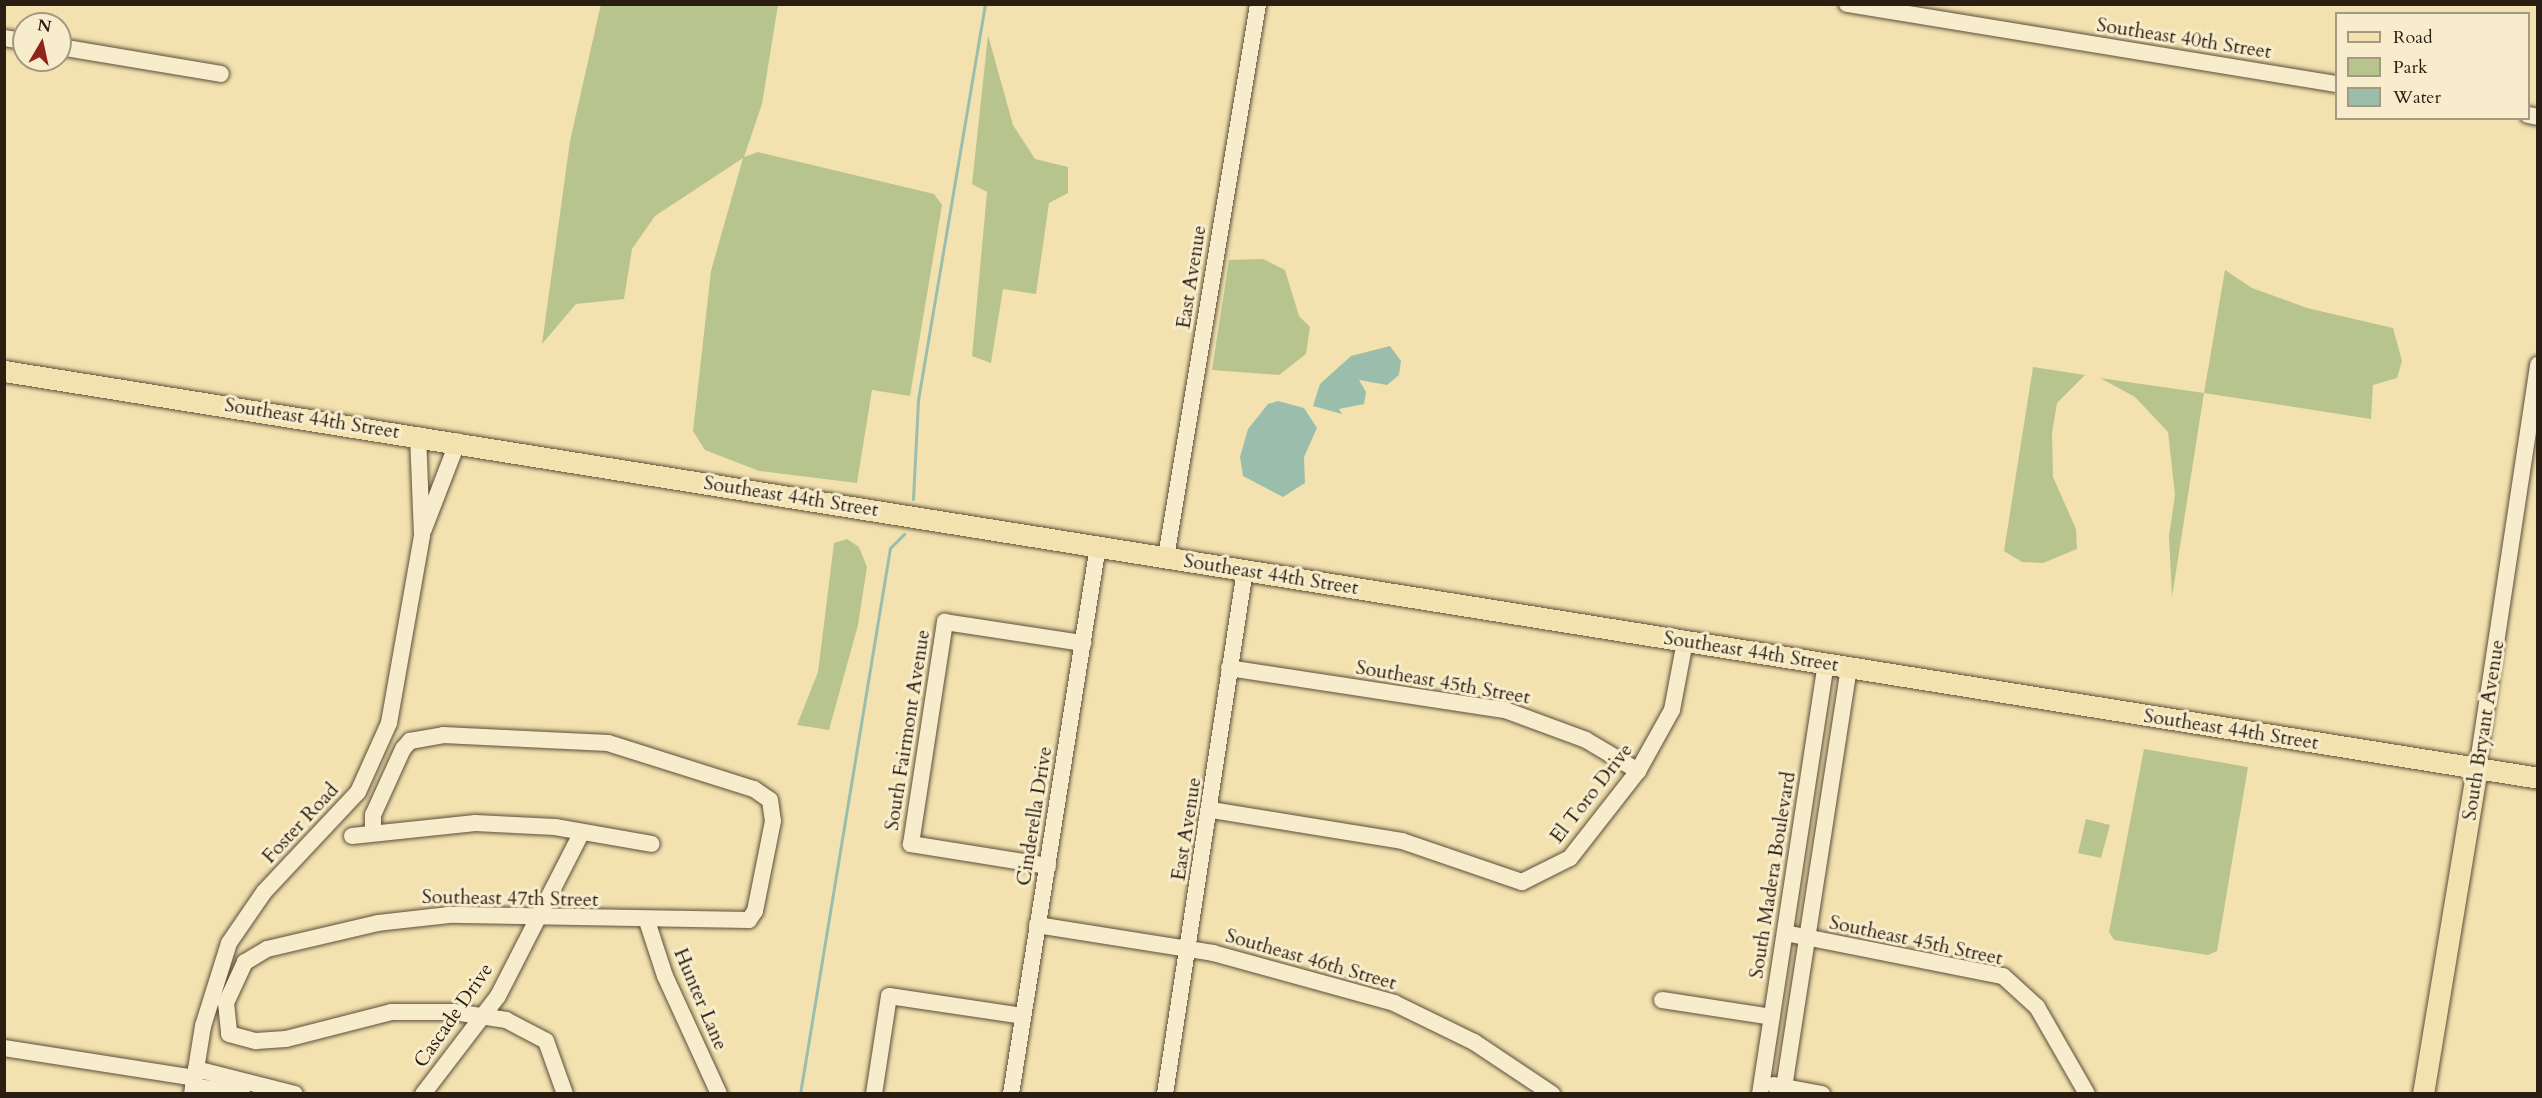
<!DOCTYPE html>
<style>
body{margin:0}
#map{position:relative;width:2542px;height:1098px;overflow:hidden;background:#f3e2b0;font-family:Cardo,serif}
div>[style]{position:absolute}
.green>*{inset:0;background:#b8c48e}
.water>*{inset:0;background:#9bbeac}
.stream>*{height:3px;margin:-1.5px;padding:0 1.5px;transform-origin:1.5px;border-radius:1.5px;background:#9bbeac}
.roads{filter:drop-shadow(0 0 2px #5c4e39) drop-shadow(0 0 2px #5c4e39)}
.minor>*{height:16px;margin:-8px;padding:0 8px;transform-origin:8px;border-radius:8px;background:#f7eccc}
.major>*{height:21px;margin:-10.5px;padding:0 10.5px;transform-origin:10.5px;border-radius:10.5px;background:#f3e2b0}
span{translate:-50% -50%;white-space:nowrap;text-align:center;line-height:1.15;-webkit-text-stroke:6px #f7eccc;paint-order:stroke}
.street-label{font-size:20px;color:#2a1d11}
.frame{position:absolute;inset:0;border:6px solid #2a1d11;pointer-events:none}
.legend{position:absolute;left:2335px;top:12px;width:195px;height:108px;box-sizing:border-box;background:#f7eccc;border:2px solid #a59981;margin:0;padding:8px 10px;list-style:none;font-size:18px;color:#2a1d11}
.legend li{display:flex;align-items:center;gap:12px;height:30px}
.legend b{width:30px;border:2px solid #a59981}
.north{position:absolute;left:12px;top:12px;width:60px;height:60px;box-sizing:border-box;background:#f7eccc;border:2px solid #a59981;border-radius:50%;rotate:9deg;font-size:16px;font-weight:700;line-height:24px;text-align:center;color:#2a1d11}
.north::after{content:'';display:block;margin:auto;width:21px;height:27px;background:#8f2418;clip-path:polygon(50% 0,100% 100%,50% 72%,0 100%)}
</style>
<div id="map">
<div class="green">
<i style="clip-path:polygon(601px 4px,778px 5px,762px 104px,744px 157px,758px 152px,934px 194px,942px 205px,910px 396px,872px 390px,857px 483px,759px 471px,705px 450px,693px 431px,711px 271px,743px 158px,655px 216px,632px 249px,624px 299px,576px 304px,542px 344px,570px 141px)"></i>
<i style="clip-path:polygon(988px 35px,1013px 125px,1035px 159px,1068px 167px,1068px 193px,1049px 203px,1036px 294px,1003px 289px,991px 363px,972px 356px,987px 192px,972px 184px)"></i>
<i style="clip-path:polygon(1263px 259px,1285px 270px,1299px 316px,1310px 327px,1306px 354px,1279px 375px,1212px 370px,1229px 260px)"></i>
<i style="clip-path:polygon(2225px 270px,2252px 288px,2307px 308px,2393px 328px,2402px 361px,2397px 378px,2373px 385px,2371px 419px,2204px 393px,2172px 597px,2169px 536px,2175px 495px,2168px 432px,2135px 397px,2100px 378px,2204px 393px)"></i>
<i style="clip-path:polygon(2033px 367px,2085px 375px,2057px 403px,2052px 433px,2053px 477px,2076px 529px,2077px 549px,2043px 563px,2022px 562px,2004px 551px)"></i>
<i style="clip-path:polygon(847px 539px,859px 547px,867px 567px,858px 625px,829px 730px,797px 725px,818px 672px,834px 543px)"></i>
<i style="clip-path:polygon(2144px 749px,2248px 767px,2217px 951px,2208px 955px,2114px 940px,2109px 932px)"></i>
<i style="clip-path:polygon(2086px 819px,2110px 825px,2101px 858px,2078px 853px)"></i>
</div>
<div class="water">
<i style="clip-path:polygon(1390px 346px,1401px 361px,1399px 375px,1387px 385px,1359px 380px,1366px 392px,1364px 404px,1339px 409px,1342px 414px,1313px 406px,1320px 384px,1351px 356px)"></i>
<i style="clip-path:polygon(1278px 401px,1304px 408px,1317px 428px,1304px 457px,1305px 483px,1283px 497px,1243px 476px,1240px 457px,1248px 429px,1268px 404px)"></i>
</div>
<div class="stream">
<i style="left:913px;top:499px;width:99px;rotate:-87.1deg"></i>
<i style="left:918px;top:400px;width:402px;rotate:-80.4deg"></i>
<i style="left:800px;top:1094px;width:553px;rotate:-80.64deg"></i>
<i style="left:890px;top:548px;width:20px;rotate:-45deg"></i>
</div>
<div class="roads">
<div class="minor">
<i style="left:1847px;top:4px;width:496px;rotate:9.3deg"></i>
<i style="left:4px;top:38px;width:20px;rotate:9deg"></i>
<i style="left:60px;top:47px;width:163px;rotate:9.5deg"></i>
<i style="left:2528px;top:115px;width:10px;rotate:11deg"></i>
<i style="left:424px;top:529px;width:94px;rotate:-68.9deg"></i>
<i style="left:1166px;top:557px;width:561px;rotate:-80.55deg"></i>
<i style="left:1229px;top:668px;width:279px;rotate:8.7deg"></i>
<i style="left:1505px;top:710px;width:86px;rotate:20.3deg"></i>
<i style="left:1586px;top:740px;width:61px;rotate:30.8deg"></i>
<i style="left:2477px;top:769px;width:409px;rotate:-81.4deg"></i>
<i style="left:1211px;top:810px;width:193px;rotate:9.2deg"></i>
<i style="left:1402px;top:841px;width:127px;rotate:18.9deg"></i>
<i style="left:1522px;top:882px;width:54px;rotate:-26.6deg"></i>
<i style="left:1570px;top:858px;width:110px;rotate:-52deg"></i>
<i style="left:1638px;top:771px;width:70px;rotate:-60.9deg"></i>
<i style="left:1672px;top:710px;width:70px;rotate:-79.3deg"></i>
<i style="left:373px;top:831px;width:16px;rotate:-90deg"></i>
<i style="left:373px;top:815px;width:72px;rotate:-65.6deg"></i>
<i style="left:403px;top:749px;width:11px;rotate:-49deg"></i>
<i style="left:410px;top:741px;width:34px;rotate:-10deg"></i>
<i style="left:443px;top:735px;width:165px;rotate:2.8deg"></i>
<i style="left:608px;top:743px;width:153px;rotate:17.5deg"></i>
<i style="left:754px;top:789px;width:19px;rotate:35deg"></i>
<i style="left:770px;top:800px;width:21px;rotate:82deg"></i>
<i style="left:773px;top:821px;width:92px;rotate:101.3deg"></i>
<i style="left:755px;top:911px;width:11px;rotate:124deg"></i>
<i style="left:749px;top:920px;width:300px;rotate:-179deg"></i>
<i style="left:449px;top:915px;width:71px;rotate:173.6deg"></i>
<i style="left:378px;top:923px;width:114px;rotate:166.8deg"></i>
<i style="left:267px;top:949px;width:26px;rotate:149deg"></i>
<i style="left:245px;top:962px;width:45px;rotate:114.9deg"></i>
<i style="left:226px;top:1003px;width:31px;rotate:84deg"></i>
<i style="left:229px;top:1034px;width:28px;rotate:15deg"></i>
<i style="left:256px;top:1041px;width:30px;rotate:-4deg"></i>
<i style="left:286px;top:1039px;width:108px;rotate:-14.4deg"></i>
<i style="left:391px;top:1012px;width:63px"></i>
<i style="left:454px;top:1012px;width:53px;rotate:8.7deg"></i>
<i style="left:506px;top:1020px;width:45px;rotate:27.7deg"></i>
<i style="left:546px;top:1041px;width:56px;rotate:70.3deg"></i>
<i style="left:352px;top:836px;width:124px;rotate:-6deg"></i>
<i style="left:475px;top:823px;width:80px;rotate:2.9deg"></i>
<i style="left:555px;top:827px;width:98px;rotate:9.9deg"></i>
<i style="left:1048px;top:866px;width:139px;rotate:-170.9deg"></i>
<i style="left:911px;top:844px;width:225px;rotate:-81.3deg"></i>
<i style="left:945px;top:622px;width:140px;rotate:8.7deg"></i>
<i style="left:647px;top:921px;width:58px;rotate:71.9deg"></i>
<i style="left:665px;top:976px;width:130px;rotate:65.4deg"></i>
<i style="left:1037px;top:925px;width:178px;rotate:9deg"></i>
<i style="left:1213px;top:953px;width:188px;rotate:15.4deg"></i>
<i style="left:1394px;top:1003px;width:89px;rotate:26deg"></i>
<i style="left:1474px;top:1042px;width:94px;rotate:33.7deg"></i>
<i style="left:1785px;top:933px;width:222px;rotate:11.2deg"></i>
<i style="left:2003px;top:976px;width:46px;rotate:42.4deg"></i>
<i style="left:2037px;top:1007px;width:100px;rotate:60.1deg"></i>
<i style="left:1662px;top:1000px;width:111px;rotate:8.8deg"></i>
<i style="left:4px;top:1048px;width:193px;rotate:8.9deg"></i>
<i style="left:196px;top:1069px;width:102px;rotate:14.2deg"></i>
<i style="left:1774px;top:1085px;width:49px;rotate:10.6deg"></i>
<i style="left:193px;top:1086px;width:50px;rotate:9.3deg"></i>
<i style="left:192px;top:1094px;width:69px;rotate:-80.8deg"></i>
<i style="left:203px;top:1026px;width:87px;rotate:-72.6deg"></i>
<i style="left:229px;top:943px;width:62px;rotate:-55.5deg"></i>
<i style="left:264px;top:892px;width:137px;rotate:-46.8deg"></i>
<i style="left:358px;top:792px;width:76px;rotate:-65.8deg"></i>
<i style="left:389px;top:723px;width:191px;rotate:-80deg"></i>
<i style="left:422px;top:535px;width:100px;rotate:-92.3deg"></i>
<i style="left:423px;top:1094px;width:123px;rotate:-52.6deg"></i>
<i style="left:498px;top:996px;width:184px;rotate:-62.9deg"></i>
<i style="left:874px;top:1094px;width:99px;rotate:-81.3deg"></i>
<i style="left:889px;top:996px;width:135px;rotate:8.5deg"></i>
<i style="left:1011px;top:1094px;width:555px;rotate:-80.98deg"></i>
<i style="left:1165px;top:1094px;width:530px;rotate:-81.32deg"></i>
<i style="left:1760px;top:1094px;width:436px;rotate:-81.3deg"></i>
<i style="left:1783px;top:1094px;width:432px;rotate:-81.2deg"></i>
</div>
<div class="major">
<i style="left:4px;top:371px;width:2566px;rotate:9.12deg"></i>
<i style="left:2423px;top:1094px;width:329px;rotate:-80.6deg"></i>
</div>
</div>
<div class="street-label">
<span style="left:2184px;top:38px;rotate:9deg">Southeast 40th Street</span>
<span style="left:1191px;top:277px;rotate:-81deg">East Avenue</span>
<span style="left:312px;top:418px;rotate:9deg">Southeast 44th Street</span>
<span style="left:791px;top:496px;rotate:9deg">Southeast 44th Street</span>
<span style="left:1271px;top:574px;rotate:9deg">Southeast 44th Street</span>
<span style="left:1751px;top:651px;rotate:9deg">Southeast 44th Street</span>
<span style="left:1443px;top:682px;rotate:10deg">Southeast 45th Street</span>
<span style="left:2231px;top:729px;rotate:9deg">Southeast 44th Street</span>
<span style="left:907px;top:730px;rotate:-81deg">South Fairmont Avenue</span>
<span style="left:2483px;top:730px;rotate:-81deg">South Bryant Avenue</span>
<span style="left:1591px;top:793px;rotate:-52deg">El Toro Drive</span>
<span style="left:1034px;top:816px;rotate:-81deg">Cinderella Drive</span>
<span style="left:300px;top:823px;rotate:-47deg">Foster Road</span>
<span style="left:1186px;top:829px;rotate:-81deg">East Avenue</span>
<span style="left:1772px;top:875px;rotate:-81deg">South Madera Boulevard</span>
<span style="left:510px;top:898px;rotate:1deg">Southeast 47th Street</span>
<span style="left:1916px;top:940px;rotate:12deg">Southeast 45th Street</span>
<span style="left:1311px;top:959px;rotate:16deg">Southeast 46th Street</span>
<span style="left:701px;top:999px;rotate:67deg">Hunter Lane</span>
<span style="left:453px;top:1015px;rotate:-55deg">Cascade Drive</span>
</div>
<div class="frame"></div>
<ul class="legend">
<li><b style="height:8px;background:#f3e2b0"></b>Road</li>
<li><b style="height:16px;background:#b8c48e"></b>Park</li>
<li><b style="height:16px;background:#9bbeac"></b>Water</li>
</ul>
<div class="north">N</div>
</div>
